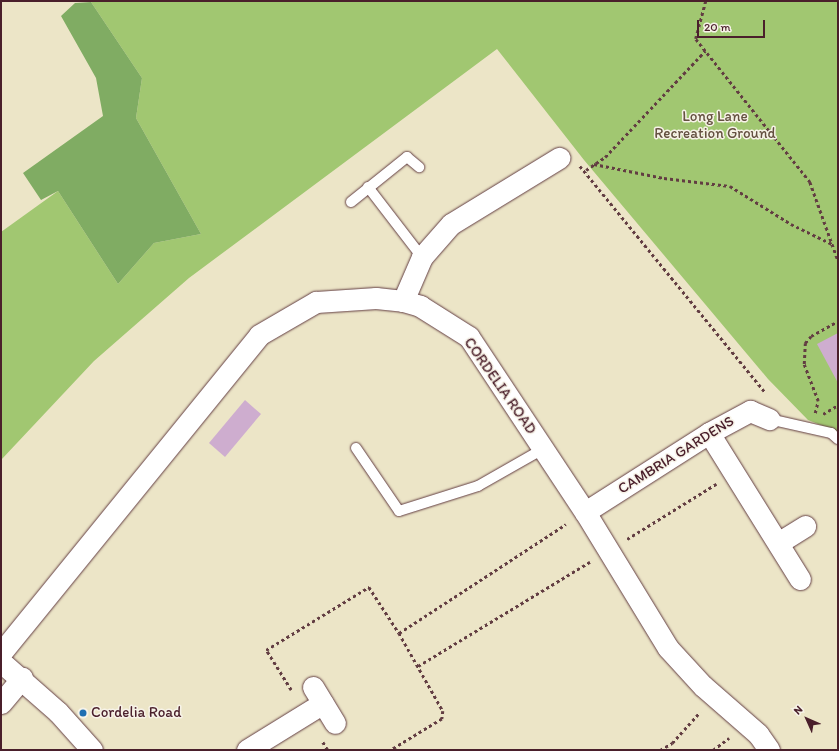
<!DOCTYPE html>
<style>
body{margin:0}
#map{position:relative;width:839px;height:751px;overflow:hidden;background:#ece5c7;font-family:Itim,sans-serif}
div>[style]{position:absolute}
.green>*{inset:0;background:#a1c771}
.forest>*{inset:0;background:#80ac63}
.building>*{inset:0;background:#ceadcf}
.path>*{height:2.5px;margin-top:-1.25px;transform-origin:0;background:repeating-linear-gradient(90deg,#623d42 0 3px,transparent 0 6px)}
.roads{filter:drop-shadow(0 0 1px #623d42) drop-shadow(0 0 1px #623d42)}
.lane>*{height:10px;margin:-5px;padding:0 5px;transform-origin:5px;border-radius:5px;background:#fff}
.street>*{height:21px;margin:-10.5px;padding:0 10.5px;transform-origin:10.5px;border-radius:10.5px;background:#fff}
.dots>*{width:11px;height:11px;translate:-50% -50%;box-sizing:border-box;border:2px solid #f7f3e8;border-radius:50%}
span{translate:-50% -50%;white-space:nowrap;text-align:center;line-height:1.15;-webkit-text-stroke:3px #f7f3e8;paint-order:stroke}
.park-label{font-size:15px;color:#645140}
.street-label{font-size:15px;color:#4a1f2b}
.poi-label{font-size:15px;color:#4a1f2b}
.left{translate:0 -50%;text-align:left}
.frame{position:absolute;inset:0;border:2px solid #4a1f2b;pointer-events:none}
.north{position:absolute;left:787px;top:699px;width:40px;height:40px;-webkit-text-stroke:3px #f7f3e8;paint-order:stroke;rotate:315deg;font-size:11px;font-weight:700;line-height:16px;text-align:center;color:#4a1f2b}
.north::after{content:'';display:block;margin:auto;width:14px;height:18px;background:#4a1f2b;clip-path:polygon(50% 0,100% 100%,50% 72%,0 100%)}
.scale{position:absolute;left:697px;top:20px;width:68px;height:18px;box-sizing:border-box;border:2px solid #4a1f2b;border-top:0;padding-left:5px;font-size:12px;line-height:14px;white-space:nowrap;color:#4a1f2b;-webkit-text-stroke:3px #f7f3e8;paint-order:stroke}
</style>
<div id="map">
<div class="green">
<i style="clip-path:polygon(74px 1px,838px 1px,838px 432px,808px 420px,768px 379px,584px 160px,497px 49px,189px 278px,94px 361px,1px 460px,1px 232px,58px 191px,118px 284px,154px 243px,201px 234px,136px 118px,142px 78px,91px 2px)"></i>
</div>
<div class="forest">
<i style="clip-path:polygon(91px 2px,142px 78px,136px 118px,201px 234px,154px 243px,118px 284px,58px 191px,41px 200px,23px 173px,103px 116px,96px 78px,61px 16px,75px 3px)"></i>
</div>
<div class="building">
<i style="clip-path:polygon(838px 333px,838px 383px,817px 344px)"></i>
<i style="clip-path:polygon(245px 400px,261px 414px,225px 457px,209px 443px)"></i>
</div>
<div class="path">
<i style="left:706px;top:1px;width:39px;rotate:105deg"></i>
<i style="left:696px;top:39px;width:183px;rotate:51.4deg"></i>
<i style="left:810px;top:182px;width:83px;rotate:70.3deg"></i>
<i style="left:594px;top:164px;width:71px;rotate:11.3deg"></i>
<i style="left:664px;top:178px;width:66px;rotate:6.9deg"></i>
<i style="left:730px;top:186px;width:72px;rotate:31.9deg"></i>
<i style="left:791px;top:224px;width:46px;rotate:26deg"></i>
<i style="left:580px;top:166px;width:292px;rotate:50.7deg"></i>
<i style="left:586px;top:170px;width:23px;rotate:-34deg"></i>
<i style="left:605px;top:157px;width:146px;rotate:-46.7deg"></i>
<i style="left:815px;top:413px;width:12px;rotate:-76deg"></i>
<i style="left:818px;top:401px;width:40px;rotate:-111deg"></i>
<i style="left:804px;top:364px;width:21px;rotate:-87deg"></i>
<i style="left:805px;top:343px;width:9px;rotate:-49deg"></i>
<i style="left:811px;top:336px;width:31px;rotate:-29deg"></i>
<i style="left:823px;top:414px;width:17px;rotate:-31deg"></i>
<i style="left:627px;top:539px;width:105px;rotate:-31.7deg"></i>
<i style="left:399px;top:633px;width:199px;rotate:-33.1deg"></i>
<i style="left:418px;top:666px;width:201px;rotate:-31.2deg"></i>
<i style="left:291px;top:690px;width:47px;rotate:-122deg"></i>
<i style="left:266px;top:650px;width:121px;rotate:-31.5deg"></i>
<i style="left:369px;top:587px;width:55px;rotate:56.9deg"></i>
<i style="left:399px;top:633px;width:90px;rotate:60.6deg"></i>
<i style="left:443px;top:711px;width:8px;rotate:97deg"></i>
<i style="left:442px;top:719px;width:60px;rotate:148.7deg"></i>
<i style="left:323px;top:742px;width:9px;rotate:58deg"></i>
<i style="left:660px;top:750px;width:14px;rotate:-30deg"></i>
<i style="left:672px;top:743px;width:42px;rotate:-47.9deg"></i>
<i style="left:713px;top:750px;width:20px;rotate:-37deg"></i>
</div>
<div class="roads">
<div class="lane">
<i style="left:368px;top:187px;width:88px;rotate:52.4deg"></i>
<i style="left:351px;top:202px;width:72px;rotate:-38.8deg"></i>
<i style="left:407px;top:157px;width:16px;rotate:40deg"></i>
<i style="left:769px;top:419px;width:64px;rotate:12.7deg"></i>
<i style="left:831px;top:433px;width:9px;rotate:41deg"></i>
<i style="left:356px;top:448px;width:76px;rotate:55.7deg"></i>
<i style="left:399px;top:511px;width:83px;rotate:-17.6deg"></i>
<i style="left:478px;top:486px;width:75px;rotate:-29.6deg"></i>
</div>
<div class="street">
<i style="left:403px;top:301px;width:48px;rotate:-66.6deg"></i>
<i style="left:422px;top:257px;width:44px;rotate:-48.7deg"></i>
<i style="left:451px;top:224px;width:127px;rotate:-31.4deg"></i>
<i style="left:709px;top:433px;width:172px;rotate:58.1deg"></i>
<i style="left:585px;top:512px;width:147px;rotate:-32.5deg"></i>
<i style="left:709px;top:433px;width:47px;rotate:-28.2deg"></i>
<i style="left:750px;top:411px;width:21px;rotate:23deg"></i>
<i style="left:778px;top:543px;width:32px;rotate:-32deg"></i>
<i style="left:1px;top:653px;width:409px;rotate:-50.9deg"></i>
<i style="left:259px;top:335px;width:66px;rotate:-30.1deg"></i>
<i style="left:316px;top:302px;width:60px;rotate:-3.8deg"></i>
<i style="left:376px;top:298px;width:27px;rotate:6deg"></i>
<i style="left:403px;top:301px;width:18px;rotate:16deg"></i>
<i style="left:420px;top:306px;width:58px;rotate:32.3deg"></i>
<i style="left:469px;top:337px;width:210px;rotate:56.5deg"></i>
<i style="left:585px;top:512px;width:159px;rotate:58.6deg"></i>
<i style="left:668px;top:648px;width:52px;rotate:47.4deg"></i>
<i style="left:703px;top:686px;width:73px;rotate:41.1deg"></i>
<i style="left:758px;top:734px;width:19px;rotate:55deg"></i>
<i style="left:1px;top:662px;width:76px;rotate:41.3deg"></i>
<i style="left:58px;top:712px;width:51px;rotate:48.2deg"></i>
<i style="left:313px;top:687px;width:42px;rotate:58.6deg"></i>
<i style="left:1px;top:703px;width:33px;rotate:-50deg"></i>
<i style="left:247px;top:750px;width:89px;rotate:-31.7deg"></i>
</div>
</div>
<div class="dots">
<i style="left:83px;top:713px;background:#1f6fb2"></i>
</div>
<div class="park-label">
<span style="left:715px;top:125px">Long Lane<br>Recreation Ground</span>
</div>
<div class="street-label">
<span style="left:500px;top:386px;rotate:55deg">CORDELIA ROAD</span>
<span style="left:676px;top:455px;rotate:-32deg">CAMBRIA GARDENS</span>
</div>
<div class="poi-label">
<span class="left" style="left:91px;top:713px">Cordelia Road</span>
</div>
<div class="frame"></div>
<div class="north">N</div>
<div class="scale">20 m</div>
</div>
